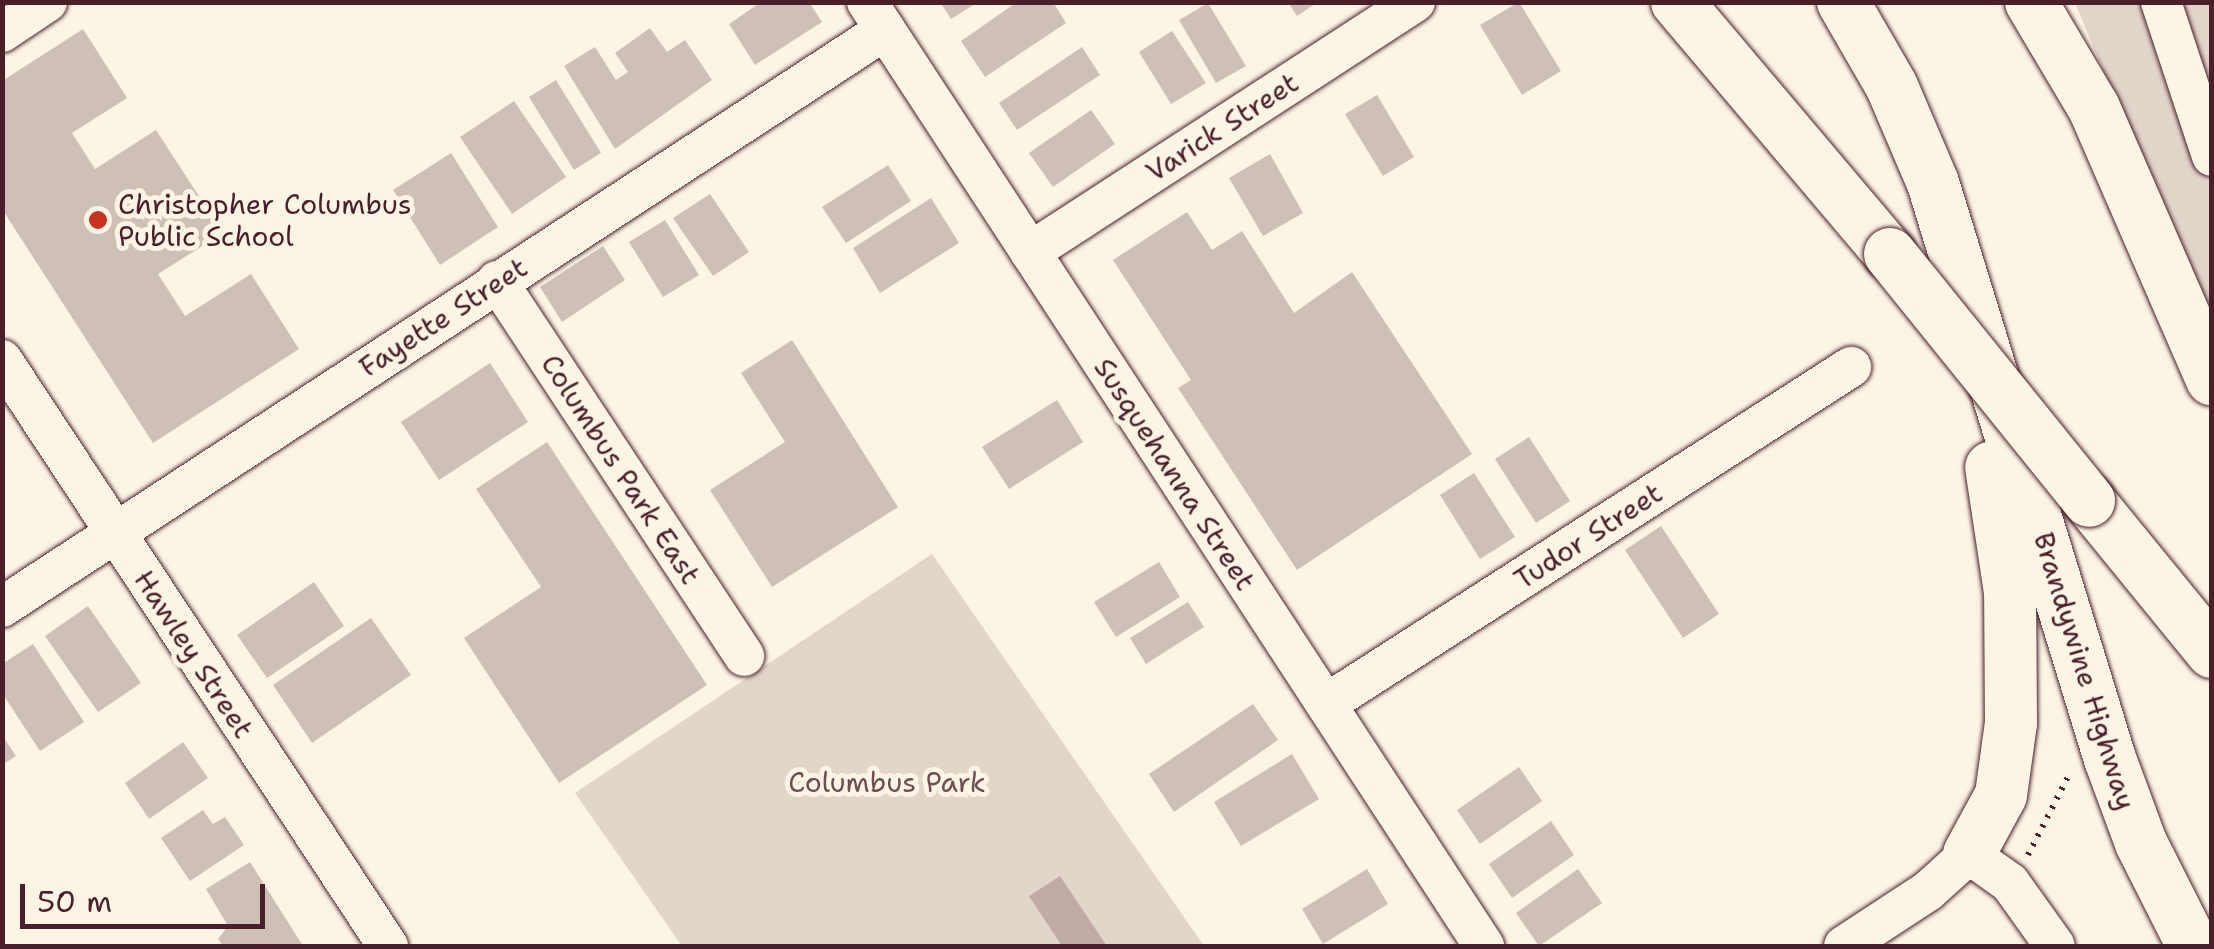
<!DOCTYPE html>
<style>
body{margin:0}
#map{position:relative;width:2214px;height:949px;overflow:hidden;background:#fcf5e5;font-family:"Shantell Sans",sans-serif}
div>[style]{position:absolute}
.green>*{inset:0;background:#e2d5ca}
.water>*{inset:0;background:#c0aca5}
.building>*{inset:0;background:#cfc0b7}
.path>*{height:6px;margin-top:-3px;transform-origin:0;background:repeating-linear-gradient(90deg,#4a1f2b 0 2.5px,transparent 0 10.5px)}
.roads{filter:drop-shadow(0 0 2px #4a1f2b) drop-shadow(0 0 2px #4a1f2b)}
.minor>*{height:40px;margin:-20px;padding:0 20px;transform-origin:20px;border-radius:20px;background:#fcf5e5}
.major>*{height:52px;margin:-26px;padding:0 26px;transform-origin:26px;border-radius:26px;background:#fcf5e5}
.bridges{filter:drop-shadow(0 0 2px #4a1f2b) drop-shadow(0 0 2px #4a1f2b)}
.major-bridge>*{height:52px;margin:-26px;padding:0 26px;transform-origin:26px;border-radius:26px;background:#fcf5e5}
.dots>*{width:28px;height:28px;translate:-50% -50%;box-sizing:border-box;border:5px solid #fcf5e5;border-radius:50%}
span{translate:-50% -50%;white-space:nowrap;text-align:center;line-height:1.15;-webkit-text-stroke:10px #fcf5e5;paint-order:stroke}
.street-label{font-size:28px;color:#4a1f2b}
.poi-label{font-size:28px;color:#4a1f2b}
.left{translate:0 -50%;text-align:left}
.park-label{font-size:28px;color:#704c53}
.frame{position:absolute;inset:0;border:5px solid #4a1f2b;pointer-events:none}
.scale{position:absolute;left:20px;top:884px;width:245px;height:45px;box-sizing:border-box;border:5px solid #4a1f2b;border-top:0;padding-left:12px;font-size:30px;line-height:35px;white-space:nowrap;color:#4a1f2b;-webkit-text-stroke:8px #fcf5e5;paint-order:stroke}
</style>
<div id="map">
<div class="green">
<i style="clip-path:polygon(2075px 3px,2211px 3px,2211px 329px,2113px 94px)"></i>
<i style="clip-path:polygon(932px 554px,1204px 946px,682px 946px,575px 793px)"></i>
</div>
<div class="water">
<i style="clip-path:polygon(1060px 876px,1107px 946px,1062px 946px,1029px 896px)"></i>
</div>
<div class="building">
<i style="clip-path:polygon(761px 2px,809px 2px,822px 22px,755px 65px,729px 24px)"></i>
<i style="clip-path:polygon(940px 2px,978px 2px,951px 19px)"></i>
<i style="clip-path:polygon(1017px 2px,1053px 2px,1066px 23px,985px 77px,961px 41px)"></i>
<i style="clip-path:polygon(1288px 2px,1318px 2px,1297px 16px)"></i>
<i style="clip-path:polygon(1519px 2px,1561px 71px,1522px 95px,1480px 25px)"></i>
<i style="clip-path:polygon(1208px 3px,1246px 66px,1216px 83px,1179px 20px)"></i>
<i style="clip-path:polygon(650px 28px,667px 52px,685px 40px,712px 80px,615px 149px,564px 66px,595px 47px,616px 80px,628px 72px,615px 53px)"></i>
<i style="clip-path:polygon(83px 29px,127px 98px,72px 133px,95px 169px,156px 130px,223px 233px,158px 274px,185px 316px,251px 274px,299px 349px,153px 443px,2px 209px,2px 81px)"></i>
<i style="clip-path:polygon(1172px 31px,1206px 83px,1171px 104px,1139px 52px)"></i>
<i style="clip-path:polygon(1082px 47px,1100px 75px,1017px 130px,999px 103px)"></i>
<i style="clip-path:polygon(556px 80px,601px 153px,574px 170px,529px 97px)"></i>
<i style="clip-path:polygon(1377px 95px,1414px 157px,1383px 176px,1345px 114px)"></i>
<i style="clip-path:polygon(514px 101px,566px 177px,512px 214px,460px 137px)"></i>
<i style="clip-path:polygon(1091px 110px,1115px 144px,1053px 187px,1029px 153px)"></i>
<i style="clip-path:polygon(451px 153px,498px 227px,440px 265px,393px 190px)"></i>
<i style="clip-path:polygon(1270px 154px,1303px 213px,1263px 236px,1229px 178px)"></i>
<i style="clip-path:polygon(888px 165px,911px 201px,846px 243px,822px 207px)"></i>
<i style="clip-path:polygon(710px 194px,749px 252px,713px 276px,673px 218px)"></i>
<i style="clip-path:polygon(931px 198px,959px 243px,880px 293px,853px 248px)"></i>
<i style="clip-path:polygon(1187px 212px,1212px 250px,1242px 231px,1294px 313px,1352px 272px,1472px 454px,1297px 570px,1178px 388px,1191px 380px,1113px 260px)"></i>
<i style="clip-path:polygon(665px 220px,699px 275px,663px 297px,629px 242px)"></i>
<i style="clip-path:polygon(603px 246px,625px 280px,562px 322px,540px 287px)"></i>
<i style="clip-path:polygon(792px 340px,898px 507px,772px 587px,710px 490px,785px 442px,741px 373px)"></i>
<i style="clip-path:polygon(490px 363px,528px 422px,439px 480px,401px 422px)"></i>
<i style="clip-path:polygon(1057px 400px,1083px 442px,1009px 489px,982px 447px)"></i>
<i style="clip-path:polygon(1529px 437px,1570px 501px,1536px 523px,1495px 459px)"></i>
<i style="clip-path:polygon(547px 442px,707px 685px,559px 783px,464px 638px,541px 587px,476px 489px)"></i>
<i style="clip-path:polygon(1474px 473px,1515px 537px,1480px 559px,1440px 495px)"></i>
<i style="clip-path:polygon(1661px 526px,1719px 614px,1683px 638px,1625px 550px)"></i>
<i style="clip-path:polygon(1159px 562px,1180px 597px,1116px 637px,1094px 602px)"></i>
<i style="clip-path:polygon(314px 582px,344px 626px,267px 678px,237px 635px)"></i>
<i style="clip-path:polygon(1188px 602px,1204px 627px,1146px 664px,1130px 638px)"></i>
<i style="clip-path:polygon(88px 606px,141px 683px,98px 712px,45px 636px)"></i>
<i style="clip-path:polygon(371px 618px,411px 675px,312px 743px,273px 685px)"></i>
<i style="clip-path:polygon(33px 644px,84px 722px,40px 751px,2px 693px,2px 664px)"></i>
<i style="clip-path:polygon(1253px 704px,1278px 740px,1174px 812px,1149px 774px)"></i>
<i style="clip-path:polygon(2px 735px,16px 756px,2px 765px)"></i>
<i style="clip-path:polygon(183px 742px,208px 778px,149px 819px,125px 783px)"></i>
<i style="clip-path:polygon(1292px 754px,1319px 799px,1241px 846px,1214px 802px)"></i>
<i style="clip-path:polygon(1519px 767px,1542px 801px,1480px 844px,1457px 810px)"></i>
<i style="clip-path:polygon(203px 810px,213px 824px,225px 817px,244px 845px,190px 881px,161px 838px)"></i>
<i style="clip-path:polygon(1551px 821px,1574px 855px,1512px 898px,1489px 864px)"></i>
<i style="clip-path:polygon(250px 862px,303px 946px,223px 946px,218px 939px,228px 926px,206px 889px)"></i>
<i style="clip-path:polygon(1367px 869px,1388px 904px,1323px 944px,1302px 909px)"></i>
<i style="clip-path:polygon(1578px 869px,1602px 903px,1539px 946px,1516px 913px)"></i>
</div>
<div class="path">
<i style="left:2028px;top:855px;width:92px;rotate:-62.9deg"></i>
</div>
<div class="roads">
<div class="minor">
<i style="left:867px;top:2px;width:1128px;rotate:56.83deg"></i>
<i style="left:2161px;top:2px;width:162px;rotate:71.7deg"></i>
<i style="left:2px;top:32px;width:54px;rotate:-33.7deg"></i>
<i style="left:1030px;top:252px;width:459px;rotate:-33deg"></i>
<i style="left:497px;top:281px;width:449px;rotate:56.6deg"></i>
<i style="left:2px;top:360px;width:702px;rotate:56.63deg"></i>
<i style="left:2px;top:607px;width:1055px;rotate:-33.16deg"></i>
<i style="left:1326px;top:704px;width:624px;rotate:-32.7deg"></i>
<i style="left:1844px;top:946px;width:100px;rotate:-33.2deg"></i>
<i style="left:1928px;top:891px;width:55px;rotate:-42.1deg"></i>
<i style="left:1969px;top:854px;width:50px;rotate:35.3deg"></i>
<i style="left:2010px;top:883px;width:77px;rotate:54.5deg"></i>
</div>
<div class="major">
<i style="left:1677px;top:2px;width:330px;rotate:49.8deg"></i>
<i style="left:1843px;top:2px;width:98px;rotate:60deg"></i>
<i style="left:1892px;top:87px;width:104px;rotate:66.9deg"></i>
<i style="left:1933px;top:183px;width:603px;rotate:72.92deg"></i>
<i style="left:2110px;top:759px;width:90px;rotate:69.7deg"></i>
<i style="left:2141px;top:843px;width:115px;rotate:63.2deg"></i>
<i style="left:2031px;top:2px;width:123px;rotate:59.3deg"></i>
<i style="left:2094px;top:108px;width:296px;rotate:66.5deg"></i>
<i style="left:2089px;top:501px;width:195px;rotate:50.8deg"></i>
<i style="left:1969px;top:854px;width:67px;rotate:-61.5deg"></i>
<i style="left:2001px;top:795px;width:73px;rotate:-82.1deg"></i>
<i style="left:2011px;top:723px;width:131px;rotate:-90.4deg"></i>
<i style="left:2010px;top:592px;width:126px;rotate:-98.6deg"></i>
</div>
</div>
<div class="bridges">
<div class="major-bridge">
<i style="left:1890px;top:254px;width:317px;rotate:51.1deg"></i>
</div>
</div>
<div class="dots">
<i style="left:98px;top:220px;background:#c8321e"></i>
</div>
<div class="street-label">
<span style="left:1222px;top:127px;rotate:-33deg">Varick Street</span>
<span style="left:443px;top:317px;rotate:-33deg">Fayette Street</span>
<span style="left:621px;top:469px;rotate:57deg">Columbus Park East</span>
<span style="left:1175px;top:474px;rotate:57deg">Susquehanna Street</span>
<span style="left:1588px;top:536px;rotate:-33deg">Tudor Street</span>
<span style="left:194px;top:654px;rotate:57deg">Hawley Street</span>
<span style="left:2085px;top:671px;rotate:73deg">Brandywine Highway</span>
</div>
<div class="poi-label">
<span class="left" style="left:118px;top:220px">Christopher Columbus<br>Public School</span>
</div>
<div class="park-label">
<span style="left:887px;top:782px">Columbus Park</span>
</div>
<div class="frame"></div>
<div class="scale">50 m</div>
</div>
